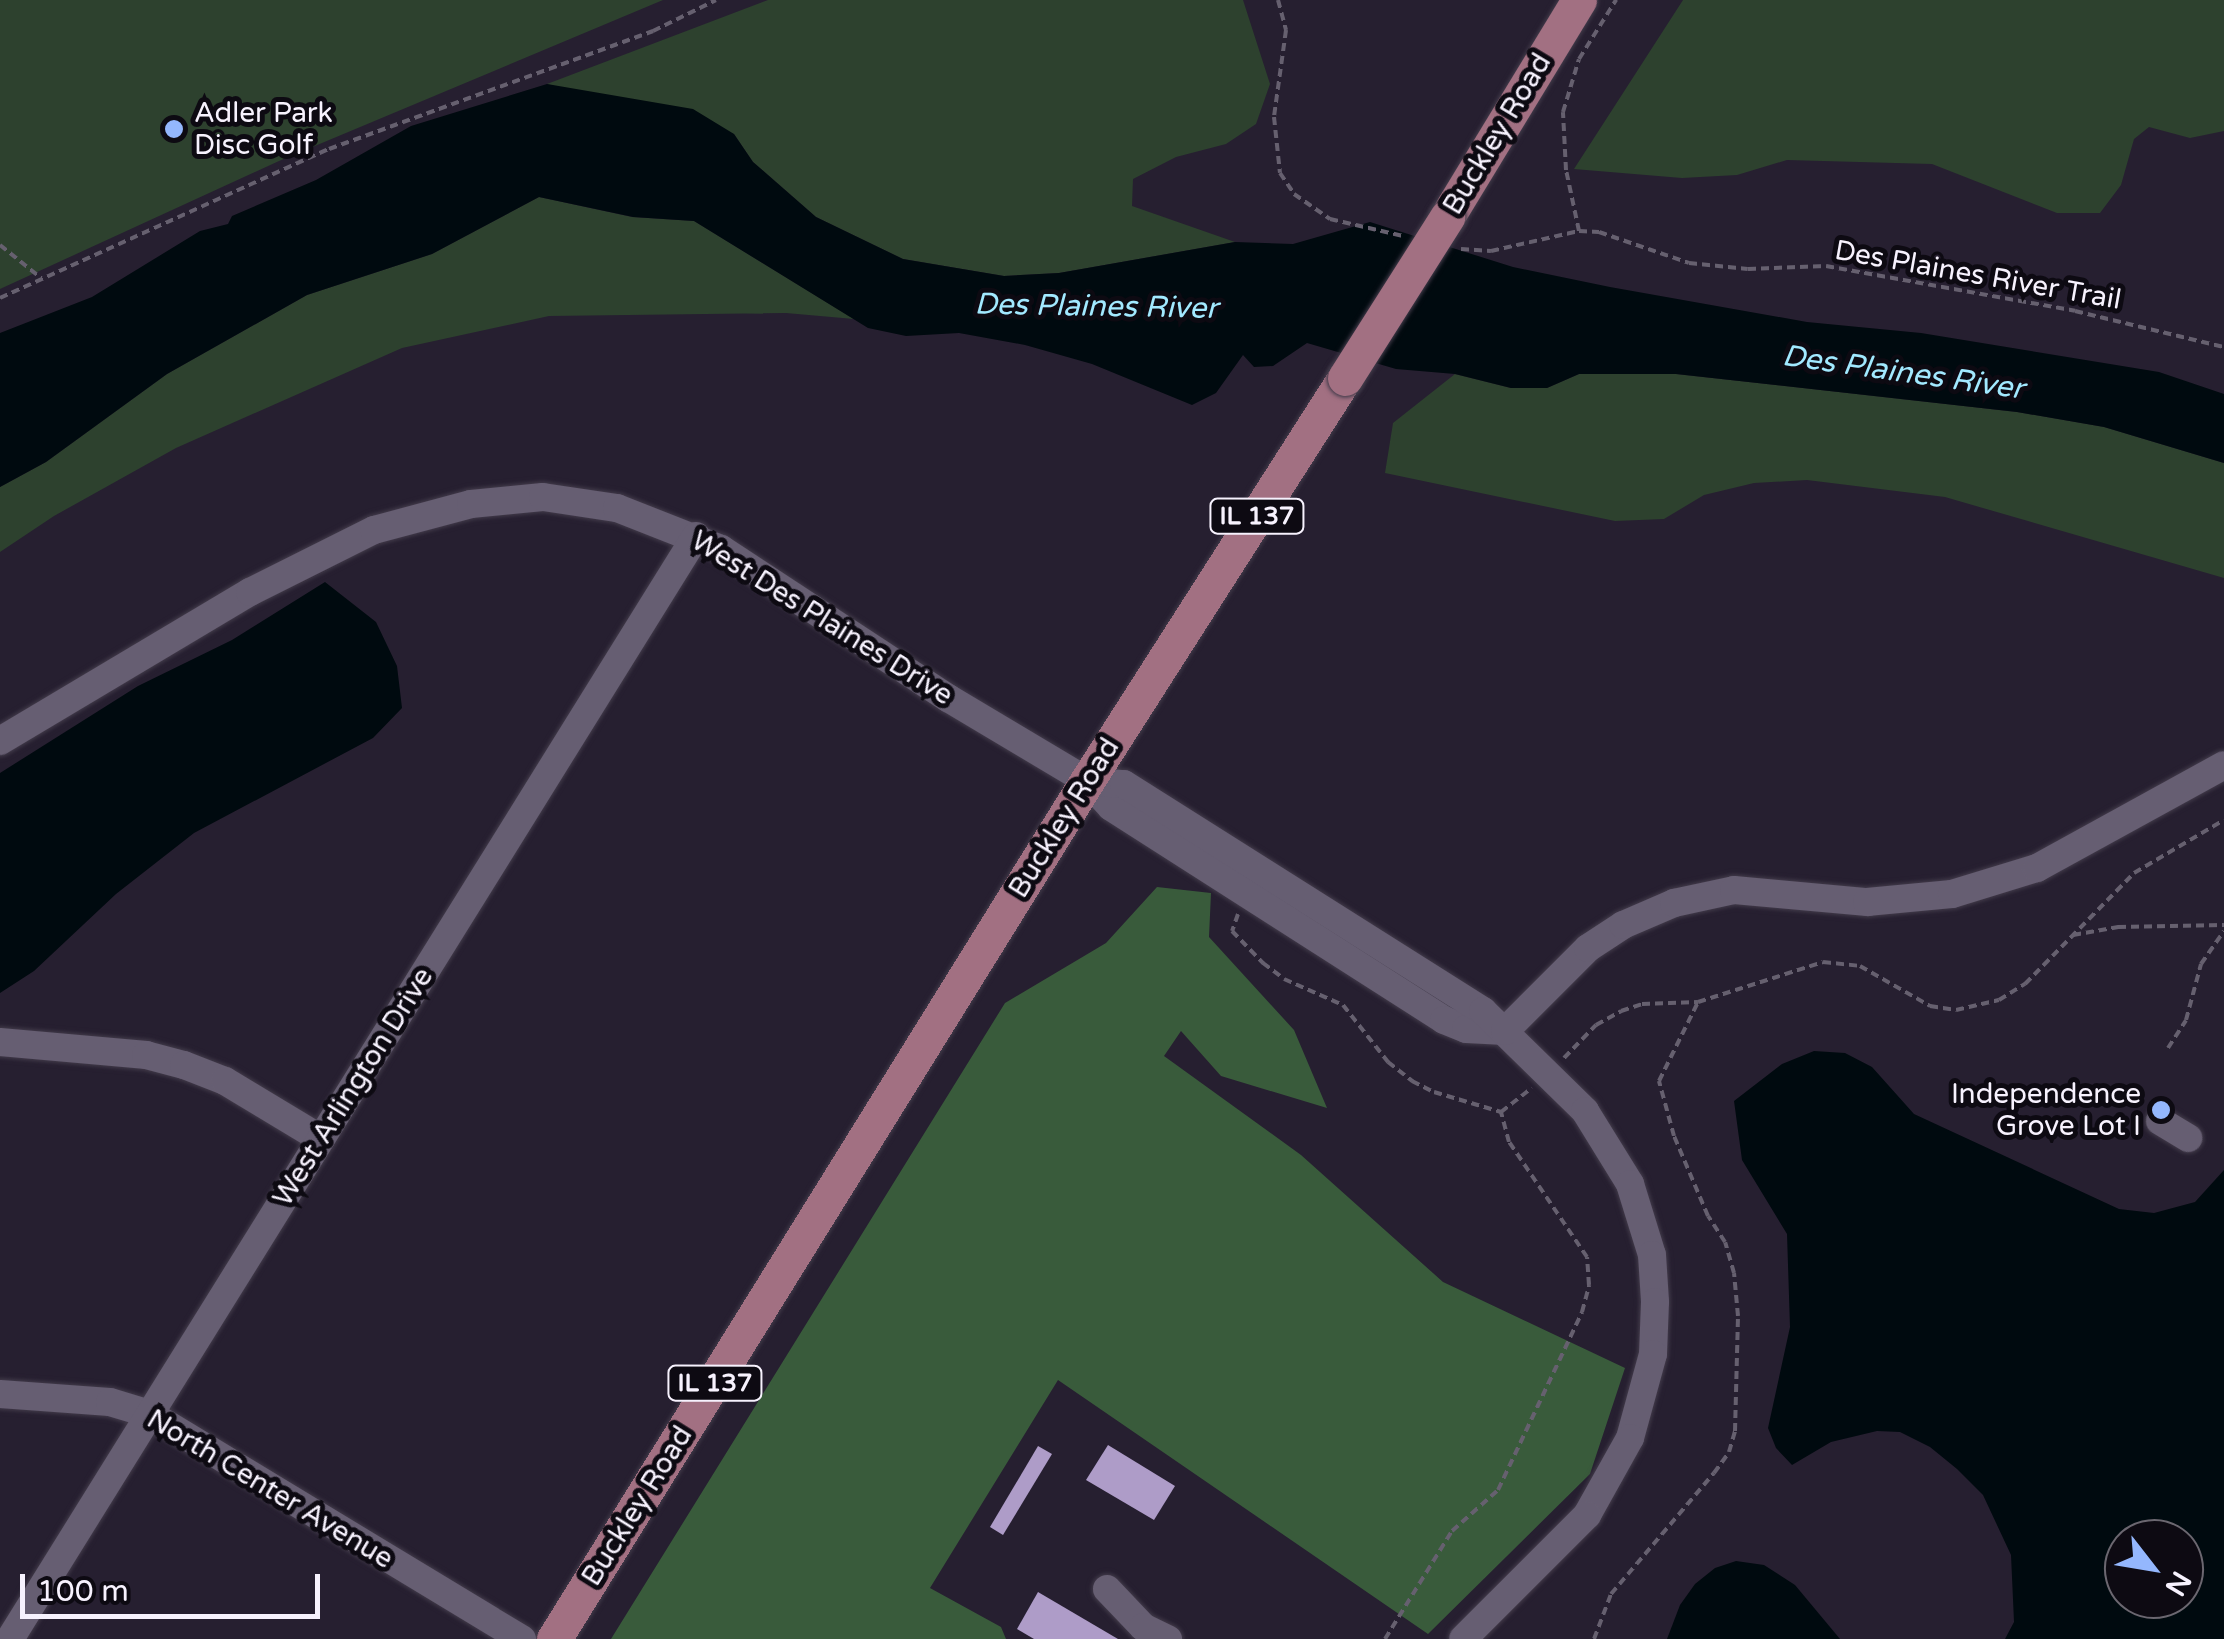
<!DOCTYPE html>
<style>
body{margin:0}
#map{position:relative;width:2224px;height:1639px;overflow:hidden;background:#261f30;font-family:"Varela Round",sans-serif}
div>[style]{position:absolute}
.green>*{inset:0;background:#2d412e}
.forest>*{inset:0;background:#395b3b}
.water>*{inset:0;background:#000a0f}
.building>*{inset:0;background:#ae9cc8}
.path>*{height:4px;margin-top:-2px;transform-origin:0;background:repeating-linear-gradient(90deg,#66606f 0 8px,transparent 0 13px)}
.roads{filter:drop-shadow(0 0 2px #423b4a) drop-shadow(0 0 2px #423b4a)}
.minor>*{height:28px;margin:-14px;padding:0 14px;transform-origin:14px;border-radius:14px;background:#665e72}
.major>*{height:35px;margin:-17.5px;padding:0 17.5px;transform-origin:17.5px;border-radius:17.5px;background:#a27082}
.bridges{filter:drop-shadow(0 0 2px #423b4a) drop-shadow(0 0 2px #423b4a)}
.major-bridge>*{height:35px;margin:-17.5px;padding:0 17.5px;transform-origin:17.5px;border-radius:17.5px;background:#a27082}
.dots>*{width:28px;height:28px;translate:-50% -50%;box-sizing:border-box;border:5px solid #0d0a12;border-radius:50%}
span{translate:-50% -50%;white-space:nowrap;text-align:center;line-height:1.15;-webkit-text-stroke:10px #0d0a12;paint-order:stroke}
.shield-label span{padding:2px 8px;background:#0d0a12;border:2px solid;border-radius:8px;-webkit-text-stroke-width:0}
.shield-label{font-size:25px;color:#f7f2fe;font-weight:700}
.poi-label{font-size:28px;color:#f7f2fe}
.left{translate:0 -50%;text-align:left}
.right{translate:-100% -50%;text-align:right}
.street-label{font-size:28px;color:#f7f2fe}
.water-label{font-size:30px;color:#a2e9ff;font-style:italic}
.north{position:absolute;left:2104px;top:1519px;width:100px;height:100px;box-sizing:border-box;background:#0d0a12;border:2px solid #6b6770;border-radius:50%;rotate:121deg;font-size:28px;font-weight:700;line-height:40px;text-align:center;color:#f7f2fe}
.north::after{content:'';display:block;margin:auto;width:35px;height:45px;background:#94b7fd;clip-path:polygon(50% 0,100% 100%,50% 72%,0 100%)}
.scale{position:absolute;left:20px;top:1574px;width:300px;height:45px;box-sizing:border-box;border:5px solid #f7f2fe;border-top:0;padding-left:12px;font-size:30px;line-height:35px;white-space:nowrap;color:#f7f2fe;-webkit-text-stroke:8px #0d0a12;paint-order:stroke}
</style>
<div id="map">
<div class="green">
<i style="clip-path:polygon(0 0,663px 0,279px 161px,0 289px)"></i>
<i style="clip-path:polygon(768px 0,1243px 0,1270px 84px,1256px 124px,1226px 144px,1176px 157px,1133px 179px,1132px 206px,1235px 242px,1059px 273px,1004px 276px,903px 259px,816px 217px,753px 162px,734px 134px,547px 84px)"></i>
<i style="clip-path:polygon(1683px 0,2224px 0,2224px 131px,2190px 138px,2149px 127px,2134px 139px,2121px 185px,2100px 213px,2057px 213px,1932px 164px,1787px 160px,1737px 175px,1682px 178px,1574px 169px)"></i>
<i style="clip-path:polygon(539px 197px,632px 217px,694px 221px,854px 319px,786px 313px,549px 316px,402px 348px,176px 448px,54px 516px,0 552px,0 487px,46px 462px,167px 374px,307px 295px,432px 254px)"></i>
<i style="clip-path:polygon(1455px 374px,1511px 388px,1547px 388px,1579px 374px,1676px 374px,2017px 412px,2104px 427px,2224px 463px,2224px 578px,1945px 497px,1807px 480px,1754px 483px,1704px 495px,1664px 519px,1615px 521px,1385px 473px,1393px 423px)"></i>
</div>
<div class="forest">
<i style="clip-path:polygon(1157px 887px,1211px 893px,1209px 937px,1294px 1030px,1327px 1108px,1221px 1076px,1181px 1031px,1164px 1056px,1301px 1155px,1443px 1282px,1625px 1368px,1590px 1474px,1428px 1634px,1058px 1380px,930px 1588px,1001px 1627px,1006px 1639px,611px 1639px,1005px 1003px,1106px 943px)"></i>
</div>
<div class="water">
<i style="clip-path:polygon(547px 84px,693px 109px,734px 134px,753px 162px,816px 217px,903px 259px,1004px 276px,1059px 273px,1235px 242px,1293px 244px,1370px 222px,1513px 267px,1610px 287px,1807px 322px,1921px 333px,2159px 372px,2224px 394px,2224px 463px,2104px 427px,2017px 412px,1676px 374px,1579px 374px,1547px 388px,1511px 388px,1455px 374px,1396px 369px,1307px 343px,1273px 366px,1254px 367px,1243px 355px,1216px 393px,1192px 405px,1092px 364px,1025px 345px,959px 333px,906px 336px,868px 328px,694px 221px,633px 217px,539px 197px,432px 254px,307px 295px,167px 374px,46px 462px,0 487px,0 333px,92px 297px,200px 231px,228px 224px,232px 216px,316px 180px,411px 126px)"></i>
<i style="clip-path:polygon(325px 582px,376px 622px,397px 666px,402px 708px,373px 738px,194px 833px,116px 894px,34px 971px,0 993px,0 773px,138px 686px,232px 640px)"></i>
<i style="clip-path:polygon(evenodd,1814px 1051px,1845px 1053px,1872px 1067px,1914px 1114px,2119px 1209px,2154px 1213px,2195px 1202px,2224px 1170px,2224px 1639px,2005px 1639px,2014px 1622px,2011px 1555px,1983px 1495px,1957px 1469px,1930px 1447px,1900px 1432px,1877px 1431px,1831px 1442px,1792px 1465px,1776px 1448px,1768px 1428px,1790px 1327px,1787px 1234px,1742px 1160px,1734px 1101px,1782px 1064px,1814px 1051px,2124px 1539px,2184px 1539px,2184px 1599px,2124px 1599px,2124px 1539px)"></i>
<i style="clip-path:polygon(1736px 1561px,1764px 1565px,1795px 1585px,1840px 1639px,1667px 1639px,1680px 1605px,1695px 1584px,1715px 1568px)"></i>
</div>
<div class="building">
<i style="clip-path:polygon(1108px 1445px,1175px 1486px,1154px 1520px,1086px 1480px)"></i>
<i style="clip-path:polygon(1038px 1446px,1052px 1454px,1003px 1535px,990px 1527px)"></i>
<i style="clip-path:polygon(1038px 1592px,1118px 1639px,1034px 1639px,1017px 1629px)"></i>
</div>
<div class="path">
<i style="left:1278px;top:0;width:31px;rotate:75deg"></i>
<i style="left:1286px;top:30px;width:88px;rotate:97.9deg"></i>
<i style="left:1274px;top:117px;width:56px;rotate:83.9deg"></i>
<i style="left:1280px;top:173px;width:25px;rotate:56deg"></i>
<i style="left:1294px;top:194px;width:44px;rotate:34.8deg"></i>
<i style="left:1330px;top:219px;width:75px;rotate:13.1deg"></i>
<i style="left:1579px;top:231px;width:62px;rotate:-102deg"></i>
<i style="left:1566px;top:170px;width:58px;rotate:-93deg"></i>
<i style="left:1563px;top:112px;width:55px;rotate:-73.2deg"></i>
<i style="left:1579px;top:59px;width:70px;rotate:-57.9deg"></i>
<i style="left:0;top:245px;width:53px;rotate:38.8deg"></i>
<i style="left:1461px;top:249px;width:30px;rotate:4deg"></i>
<i style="left:1491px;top:251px;width:90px;rotate:-12.8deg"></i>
<i style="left:1579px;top:231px;width:20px;rotate:3deg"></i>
<i style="left:1599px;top:232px;width:95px;rotate:19deg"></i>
<i style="left:1689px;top:263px;width:59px;rotate:5.8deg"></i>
<i style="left:1748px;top:269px;width:78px;rotate:-2.2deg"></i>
<i style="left:1826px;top:266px;width:253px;rotate:10.2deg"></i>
<i style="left:2075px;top:311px;width:153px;rotate:13.6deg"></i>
<i style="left:0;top:298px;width:361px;rotate:-24.4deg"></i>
<i style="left:329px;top:149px;width:345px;rotate:-20deg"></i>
<i style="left:653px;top:31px;width:70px;rotate:-26.2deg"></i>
<i style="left:1238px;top:914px;width:18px;rotate:109deg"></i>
<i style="left:1232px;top:931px;width:45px;rotate:45.9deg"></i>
<i style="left:1263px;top:963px;width:26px;rotate:37deg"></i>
<i style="left:1284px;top:979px;width:64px;rotate:23.8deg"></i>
<i style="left:1343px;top:1005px;width:73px;rotate:51.7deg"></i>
<i style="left:1388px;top:1062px;width:31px;rotate:38deg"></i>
<i style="left:1412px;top:1081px;width:25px;rotate:27deg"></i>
<i style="left:1434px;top:1092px;width:70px;rotate:16.6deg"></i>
<i style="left:1501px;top:1112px;width:39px;rotate:-38deg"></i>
<i style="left:2073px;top:935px;width:46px;rotate:-10.1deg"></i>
<i style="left:2118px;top:927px;width:106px;rotate:-1.1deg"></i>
<i style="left:2168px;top:1048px;width:33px;rotate:-57deg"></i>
<i style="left:2186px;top:1020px;width:58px;rotate:-75deg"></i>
<i style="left:2201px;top:964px;width:40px;rotate:-55.1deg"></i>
<i style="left:1564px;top:1058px;width:46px;rotate:-45.9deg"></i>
<i style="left:1596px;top:1025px;width:29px;rotate:-29deg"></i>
<i style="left:1621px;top:1011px;width:22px;rotate:-18deg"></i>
<i style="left:1642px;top:1004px;width:56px;rotate:-2deg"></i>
<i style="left:1698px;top:1002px;width:131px;rotate:-17.7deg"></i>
<i style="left:1823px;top:962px;width:37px;rotate:6deg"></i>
<i style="left:1860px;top:966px;width:81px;rotate:29.7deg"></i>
<i style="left:1930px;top:1006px;width:26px;rotate:9deg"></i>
<i style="left:1956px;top:1010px;width:44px;rotate:-13.1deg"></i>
<i style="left:1999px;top:1000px;width:31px;rotate:-32deg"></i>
<i style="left:2025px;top:984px;width:156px;rotate:-45.5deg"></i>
<i style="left:2134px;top:873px;width:104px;rotate:-30.5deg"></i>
<i style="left:1385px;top:1639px;width:127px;rotate:-58.2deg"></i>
<i style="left:1452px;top:1531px;width:62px;rotate:-41.7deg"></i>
<i style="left:1498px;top:1490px;width:197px;rotate:-64.7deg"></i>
<i style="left:1582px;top:1312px;width:28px;rotate:-75deg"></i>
<i style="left:1589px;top:1285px;width:28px;rotate:-94deg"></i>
<i style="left:1587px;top:1257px;width:139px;rotate:-124.1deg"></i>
<i style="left:1509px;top:1142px;width:31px;rotate:-105deg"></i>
<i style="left:1594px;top:1639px;width:48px;rotate:-69.3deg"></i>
<i style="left:1611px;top:1594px;width:159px;rotate:-49.6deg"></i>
<i style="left:1714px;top:1473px;width:26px;rotate:-54deg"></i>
<i style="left:1729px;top:1452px;width:22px;rotate:-74deg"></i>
<i style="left:1735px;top:1431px;width:115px;rotate:-88.5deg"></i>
<i style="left:1738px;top:1316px;width:43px;rotate:-95.3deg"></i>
<i style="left:1734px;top:1273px;width:32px;rotate:-106deg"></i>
<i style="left:1725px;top:1242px;width:31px;rotate:-123deg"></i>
<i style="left:1708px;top:1216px;width:87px;rotate:-113deg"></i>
<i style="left:1674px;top:1136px;width:57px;rotate:-105.3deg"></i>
<i style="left:1659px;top:1081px;width:88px;rotate:-63.7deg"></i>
</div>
<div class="roads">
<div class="minor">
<i style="left:0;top:741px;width:291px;rotate:-30.8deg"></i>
<i style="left:250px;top:592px;width:139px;rotate:-26.6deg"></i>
<i style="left:374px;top:530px;width:100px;rotate:-15deg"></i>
<i style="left:471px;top:504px;width:72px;rotate:-5.6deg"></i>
<i style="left:543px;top:497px;width:75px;rotate:8.5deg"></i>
<i style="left:617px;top:508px;width:112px;rotate:21.5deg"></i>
<i style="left:721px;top:549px;width:272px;rotate:33.3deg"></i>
<i style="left:948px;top:698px;width:162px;rotate:30.8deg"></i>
<i style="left:1087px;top:781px;width:35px;rotate:47deg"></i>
<i style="left:1111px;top:807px;width:395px;rotate:32.6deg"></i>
<i style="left:1444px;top:1020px;width:24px;rotate:22deg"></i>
<i style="left:1466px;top:1029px;width:39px;rotate:3deg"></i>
<i style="left:1087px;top:781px;width:37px;rotate:5deg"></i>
<i style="left:1124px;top:784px;width:425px;rotate:32.3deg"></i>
<i style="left:1483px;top:1011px;width:143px;rotate:44.4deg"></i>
<i style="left:1585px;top:1111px;width:86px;rotate:58.3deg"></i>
<i style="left:1630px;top:1184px;width:74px;rotate:72.8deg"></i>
<i style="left:1652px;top:1255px;width:47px;rotate:86.3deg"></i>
<i style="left:1655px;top:1302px;width:52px;rotate:92.2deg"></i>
<i style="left:1653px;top:1354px;width:87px;rotate:105.3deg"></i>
<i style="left:1630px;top:1438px;width:88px;rotate:119.2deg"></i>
<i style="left:1587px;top:1515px;width:175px;rotate:135deg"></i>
<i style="left:1505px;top:1031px;width:117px;rotate:-45deg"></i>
<i style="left:1588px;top:948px;width:42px;rotate:-33.3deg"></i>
<i style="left:1623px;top:925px;width:56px;rotate:-23.3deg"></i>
<i style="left:1674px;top:903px;width:61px;rotate:-12.2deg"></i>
<i style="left:1734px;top:890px;width:134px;rotate:5.2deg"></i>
<i style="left:1867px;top:902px;width:85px;rotate:-5.4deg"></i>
<i style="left:1952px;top:894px;width:89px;rotate:-17deg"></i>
<i style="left:2037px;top:868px;width:213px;rotate:-28.8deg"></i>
<i style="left:0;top:1042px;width:147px;rotate:5.1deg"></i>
<i style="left:146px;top:1055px;width:39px;rotate:15deg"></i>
<i style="left:184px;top:1065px;width:44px;rotate:21.3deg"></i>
<i style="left:225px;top:1081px;width:112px;rotate:31.1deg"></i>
<i style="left:2160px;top:1121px;width:33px;rotate:31deg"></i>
<i style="left:0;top:1394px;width:110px;rotate:4.2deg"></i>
<i style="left:110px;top:1402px;width:42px;rotate:16.7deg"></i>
<i style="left:150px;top:1414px;width:435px;rotate:31.2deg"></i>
<i style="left:1107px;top:1589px;width:52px;rotate:46.5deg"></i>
<i style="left:1143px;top:1627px;width:28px;rotate:26deg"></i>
<i style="left:10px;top:1639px;width:1299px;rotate:-58.12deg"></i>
</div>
<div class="major">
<i style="left:1447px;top:217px;width:254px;rotate:-58.7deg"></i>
<i style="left:554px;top:1639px;width:1010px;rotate:-58.15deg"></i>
<i style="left:1087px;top:781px;width:479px;rotate:-57.4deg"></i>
</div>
</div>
<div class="bridges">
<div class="major-bridge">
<i style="left:1345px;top:378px;width:191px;rotate:-57.6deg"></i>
</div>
</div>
<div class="dots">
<i style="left:174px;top:129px;background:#94b7fd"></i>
<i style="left:2161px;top:1110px;background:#94b7fd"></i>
</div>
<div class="shield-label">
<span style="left:1257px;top:516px">IL 137</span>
<span style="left:715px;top:1383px">IL 137</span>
</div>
<div class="poi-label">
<span class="left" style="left:194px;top:129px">Adler Park<br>Disc Golf</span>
<span class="right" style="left:2141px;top:1110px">Independence<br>Grove Lot I</span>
</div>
<div class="street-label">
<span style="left:1497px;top:134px;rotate:-59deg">Buckley Road</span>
<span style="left:1978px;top:275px;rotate:10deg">Des Plaines River Trail</span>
<span style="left:822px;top:618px;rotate:32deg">West Des Plaines Drive</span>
<span style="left:1064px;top:818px;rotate:-58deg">Buckley Road</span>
<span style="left:353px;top:1087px;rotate:-58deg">West Arlington Drive</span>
<span style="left:270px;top:1489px;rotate:31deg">North Center Avenue</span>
<span style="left:637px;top:1506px;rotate:-58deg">Buckley Road</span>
</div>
<div class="water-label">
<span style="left:1096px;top:307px;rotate:1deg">Des Plaines River</span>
<span style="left:1903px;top:373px;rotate:8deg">Des Plaines River</span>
</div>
<div class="north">N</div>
<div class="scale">100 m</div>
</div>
